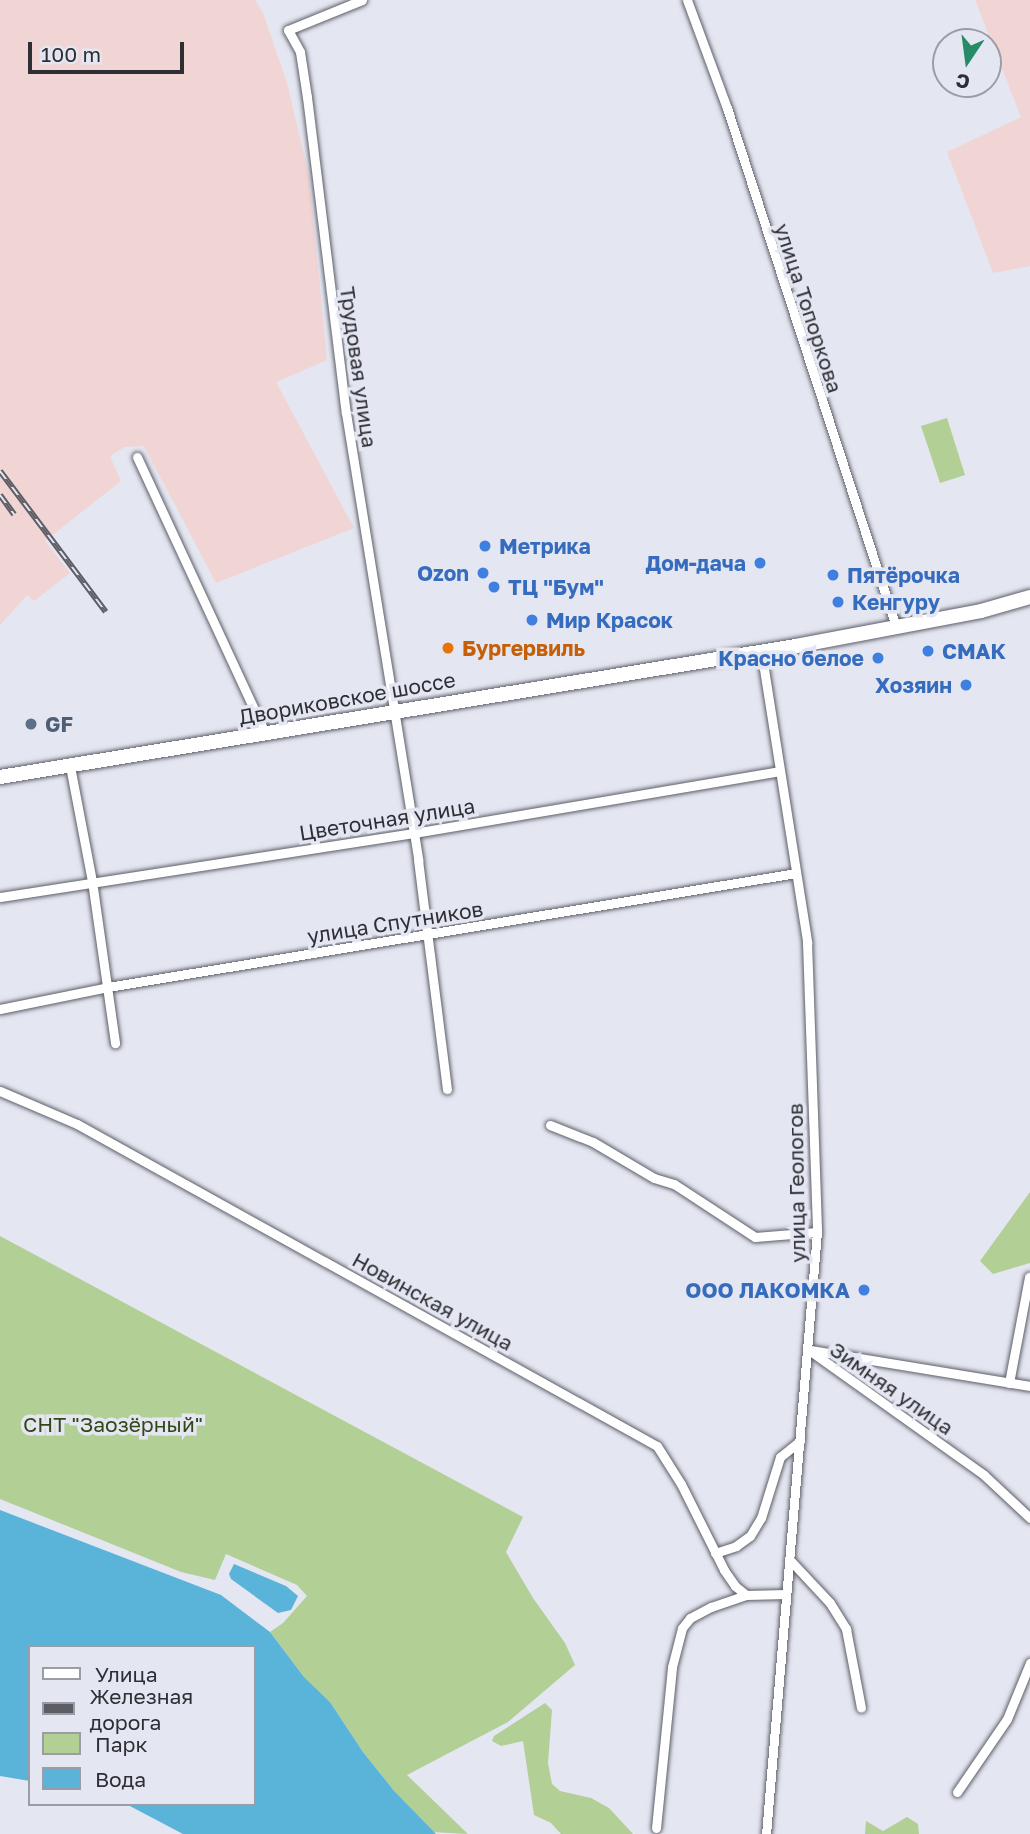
<!DOCTYPE html>
<meta charset="utf-8">
<style>
body{margin:0}
#map{position:relative;width:1030px;height:1834px;overflow:hidden;background:#e4e6f1;font-family:"Golos Text",sans-serif}
div>[style]{position:absolute}
.industrial>*{inset:0;background:#f0d5d4}
.green>*{inset:0;background:#b2d095}
.water>*{inset:0;background:#5ab4da}
.roads{filter:drop-shadow(0 0 2px #5d5f68) drop-shadow(0 0 2px #5d5f68)}
.street>*{height:9px;margin:-4.5px;padding:0 4.5px;transform-origin:4.5px;border-radius:4.5px;background:#fff}
.primary>*{height:14px;margin:-7px;padding:0 7px;transform-origin:7px;border-radius:7px;background:#fff}
.rail>*{height:6px;margin-top:-3px;transform-origin:0;background:repeating-linear-gradient(90deg,#e4e6f1 0 10px,#5d5e65 0 20px);box-sizing:border-box;border-block:2px solid #5d5e65}
.dots>*{width:19px;height:19px;translate:-50% -50%;box-sizing:border-box;border:4px solid #e4e6f1;border-radius:50%}
span{translate:-50% -50%;white-space:nowrap;text-align:center;line-height:1.15;-webkit-text-stroke:7px #e4e6f1;paint-order:stroke}
.street-label{font-size:21px;color:#2e2f34}
.shop-label{font-size:21px;color:#366cbe;font-weight:700}
.left{translate:0 -50%;text-align:left}
.right{translate:-100% -50%;text-align:right}
.food-label{font-size:21px;color:#c56008;font-weight:700}
.service-label{font-size:21px;color:#4e5e75;font-weight:700}
.park-label{font-size:21px;color:#324817}
.legend{position:absolute;left:28px;top:1645px;width:228px;height:161px;box-sizing:border-box;background:#e4e6f1;border:2px solid #9b9da5;margin:0;padding:9px 12px;list-style:none;font-size:21px;color:#2e2f34}
.legend li{display:flex;align-items:center;gap:14px;height:35px}
.legend b{width:35px;border:2px solid #9b9da5}
.north{position:absolute;left:932px;top:28px;width:70px;height:70px;box-sizing:border-box;background:#e4e6f1;border:2px solid #9b9da5;border-radius:50%;rotate:193deg;font-size:19px;font-weight:700;line-height:28px;text-align:center;color:#2e2f34}
.north::after{content:'';display:block;margin:auto;width:24px;height:32px;background:#268c67;clip-path:polygon(50% 0,100% 100%,50% 72%,0 100%)}
.scale{position:absolute;left:28px;top:42px;width:156px;height:32px;box-sizing:border-box;border:4px solid #2e2f34;border-top:0;padding-left:9px;font-size:21px;line-height:24px;white-space:nowrap;color:#2e2f34;-webkit-text-stroke:5px #e4e6f1;paint-order:stroke}
</style>
<div id="map">
<div class="industrial">
<i style="clip-path:polygon(0 0,255px 0,263px 13px,287px 83px,309px 176px,327px 360px,276px 382px,354px 528px,216px 583px,144px 446px,125px 447px,110px 456px,121px 481px,45px 541px,70px 573px,34px 601px,27px 595px,0 625px)"></i>
<i style="clip-path:polygon(975px 0,1030px 0,1030px 266px,993px 273px,947px 152px,1021px 117px)"></i>
</div>
<div class="green">
<i style="clip-path:polygon(947px 418px,965px 475px,940px 483px,921px 426px)"></i>
<i style="clip-path:polygon(1030px 1192px,1030px 1263px,993px 1274px,980px 1261px)"></i>
<i style="clip-path:polygon(0 1236px,523px 1517px,506px 1552px,533px 1598px,565px 1643px,575px 1665px,508px 1722px,407px 1775px,468px 1834px,412px 1831px,395px 1792px,363px 1752px,330px 1702px,304px 1677px,270px 1632px,283px 1623px,307px 1596px,297px 1585px,226px 1554px,215px 1580px,181px 1572px,0 1499px)"></i>
<i style="clip-path:polygon(545px 1703px,552px 1710px,548px 1763px,552px 1784px,560px 1791px,591px 1798px,609px 1808px,633px 1834px,561px 1834px,551px 1823px,534px 1815px,523px 1741px,501px 1746px,492px 1741px,494px 1736px)"></i>
<i style="clip-path:polygon(907px 1817px,918px 1824px,919px 1834px,865px 1834px,866px 1821px,883px 1831px)"></i>
</div>
<div class="water">
<i style="clip-path:polygon(0 1510px,221px 1595px,270px 1632px,304px 1677px,330px 1702px,363px 1752px,395px 1792px,436px 1834px,183px 1834px,126px 1804px,254px 1804px,254px 1647px,30px 1647px,30px 1781px,0 1776px)"></i>
<i style="clip-path:polygon(234px 1564px,286px 1586px,298px 1596px,291px 1610px,278px 1613px,231px 1579px,229px 1574px)"></i>
</div>
<div class="roads">
<div class="street">
<i style="left:362px;top:0;width:80px;rotate:157.9deg"></i>
<i style="left:288px;top:30px;width:25px;rotate:61deg"></i>
<i style="left:300px;top:52px;width:46px;rotate:81.2deg"></i>
<i style="left:307px;top:97px;width:318px;rotate:83deg"></i>
<i style="left:346px;top:413px;width:453px;rotate:80.8deg"></i>
<i style="left:418px;top:860px;width:231px;rotate:82.8deg"></i>
<i style="left:687px;top:0;width:115px;rotate:69.7deg"></i>
<i style="left:727px;top:108px;width:546px;rotate:71.96deg"></i>
<i style="left:137px;top:457px;width:304px;rotate:65.1deg"></i>
<i style="left:761px;top:650px;width:296px;rotate:81deg"></i>
<i style="left:807px;top:942px;width:290px;rotate:88deg"></i>
<i style="left:817px;top:1232px;width:604px;rotate:94.84deg"></i>
<i style="left:70px;top:766px;width:117px;rotate:79.2deg"></i>
<i style="left:92px;top:881px;width:164px;rotate:81.9deg"></i>
<i style="left:0;top:897px;width:419px;rotate:-8.8deg"></i>
<i style="left:414px;top:833px;width:370px;rotate:-9.6deg"></i>
<i style="left:0;top:1009px;width:110px;rotate:-11.5deg"></i>
<i style="left:108px;top:987px;width:697px;rotate:-9.41deg"></i>
<i style="left:0;top:1091px;width:84px;rotate:23.2deg"></i>
<i style="left:77px;top:1124px;width:663px;rotate:29.04deg"></i>
<i style="left:657px;top:1446px;width:45px;rotate:57.7deg"></i>
<i style="left:681px;top:1484px;width:96px;rotate:63.4deg"></i>
<i style="left:724px;top:1570px;width:19px;rotate:55deg"></i>
<i style="left:735px;top:1586px;width:14px;rotate:39deg"></i>
<i style="left:746px;top:1595px;width:40px;rotate:-1.4deg"></i>
<i style="left:550px;top:1125px;width:46px;rotate:21.6deg"></i>
<i style="left:593px;top:1142px;width:71px;rotate:30.5deg"></i>
<i style="left:654px;top:1178px;width:21px;rotate:17deg"></i>
<i style="left:674px;top:1184px;width:97px;rotate:33.2deg"></i>
<i style="left:755px;top:1237px;width:62px;rotate:-4.6deg"></i>
<i style="left:1009px;top:1383px;width:108px;rotate:-79.3deg"></i>
<i style="left:1030px;top:1386px;width:224px;rotate:-170.7deg"></i>
<i style="left:809px;top:1350px;width:215px;rotate:35.5deg"></i>
<i style="left:984px;top:1475px;width:63px;rotate:43.1deg"></i>
<i style="left:715px;top:1553px;width:22px;rotate:-18deg"></i>
<i style="left:736px;top:1546px;width:17px;rotate:-36deg"></i>
<i style="left:750px;top:1536px;width:21px;rotate:-59deg"></i>
<i style="left:761px;top:1518px;width:64px;rotate:-72.7deg"></i>
<i style="left:780px;top:1457px;width:26px;rotate:-39deg"></i>
<i style="left:789px;top:1559px;width:60px;rotate:47deg"></i>
<i style="left:830px;top:1603px;width:31px;rotate:58deg"></i>
<i style="left:846px;top:1629px;width:80px;rotate:79.2deg"></i>
<i style="left:957px;top:1792px;width:88px;rotate:-55.6deg"></i>
<i style="left:1007px;top:1719px;width:61px;rotate:-67.7deg"></i>
<i style="left:656px;top:1828px;width:162px;rotate:-84.3deg"></i>
<i style="left:672px;top:1667px;width:40px;rotate:-75.6deg"></i>
<i style="left:682px;top:1628px;width:13px;rotate:-51deg"></i>
<i style="left:690px;top:1618px;width:24px;rotate:-28deg"></i>
<i style="left:711px;top:1607px;width:37px;rotate:-19deg"></i>
</div>
<div class="primary">
<i style="left:0;top:777px;width:807px;rotate:-9.35deg"></i>
<i style="left:796px;top:646px;width:188px;rotate:-10.7deg"></i>
<i style="left:981px;top:611px;width:51px;rotate:-15.9deg"></i>
</div>
</div>
<div class="rail">
<i style="left:0;top:471px;width:176px;rotate:53.1deg"></i>
<i style="left:0;top:495px;width:24px;rotate:54deg"></i>
</div>
<div class="dots">
<i style="left:485px;top:546px;background:#3f7fe0"></i>
<i style="left:760px;top:563px;background:#3f7fe0"></i>
<i style="left:483px;top:573px;background:#3f7fe0"></i>
<i style="left:833px;top:575px;background:#3f7fe0"></i>
<i style="left:494px;top:587px;background:#3f7fe0"></i>
<i style="left:838px;top:602px;background:#3f7fe0"></i>
<i style="left:532px;top:620px;background:#3f7fe0"></i>
<i style="left:448px;top:648px;background:#e8710a"></i>
<i style="left:928px;top:651px;background:#3f7fe0"></i>
<i style="left:878px;top:658px;background:#3f7fe0"></i>
<i style="left:966px;top:685px;background:#3f7fe0"></i>
<i style="left:31px;top:724px;background:#5c6f8a"></i>
<i style="left:864px;top:1290px;background:#3f7fe0"></i>
</div>
<div class="street-label">
<span style="left:809px;top:308px;rotate:72deg">улица Топоркова</span>
<span style="left:359px;top:367px;rotate:82deg">Трудовая улица</span>
<span style="left:347px;top:698px;rotate:-10deg">Двориковское шоссе</span>
<span style="left:387px;top:819px;rotate:-9deg">Цветочная улица</span>
<span style="left:395px;top:922px;rotate:-9deg">улица Спутников</span>
<span style="left:796px;top:1183px;rotate:-91deg">улица Геологов</span>
<span style="left:433px;top:1301px;rotate:29deg">Новинская улица</span>
<span style="left:892px;top:1388px;rotate:35deg">Зимняя улица</span>
</div>
<div class="shop-label">
<span class="left" style="left:499px;top:546px">Метрика</span>
<span class="right" style="left:746px;top:563px">Дом-дача</span>
<span class="right" style="left:469px;top:573px">Ozon</span>
<span class="left" style="left:847px;top:575px">Пятёрочка</span>
<span class="left" style="left:508px;top:587px">ТЦ "Бум"</span>
<span class="left" style="left:852px;top:602px">Кенгуру</span>
<span class="left" style="left:546px;top:620px">Мир Красок</span>
<span class="left" style="left:942px;top:651px">СМАК</span>
<span class="right" style="left:864px;top:658px">Красно белое</span>
<span class="right" style="left:952px;top:685px">Хозяин</span>
<span class="right" style="left:850px;top:1290px">ООО ЛАКОМКА</span>
</div>
<div class="food-label">
<span class="left" style="left:462px;top:648px">Бургервиль</span>
</div>
<div class="service-label">
<span class="left" style="left:45px;top:724px">GF</span>
</div>
<div class="park-label">
<span style="left:113px;top:1424px">СНТ "Заозёрный"</span>
</div>
<ul class="legend">
<li><b style="height:9px;background:#fff"></b>Улица</li>
<li><b style="height:9px;background:#5d5e65"></b>Железная дорога</li>
<li><b style="height:19px;background:#b2d095"></b>Парк</li>
<li><b style="height:19px;background:#5ab4da"></b>Вода</li>
</ul>
<div class="north">С</div>
<div class="scale">100 m</div>
</div>
